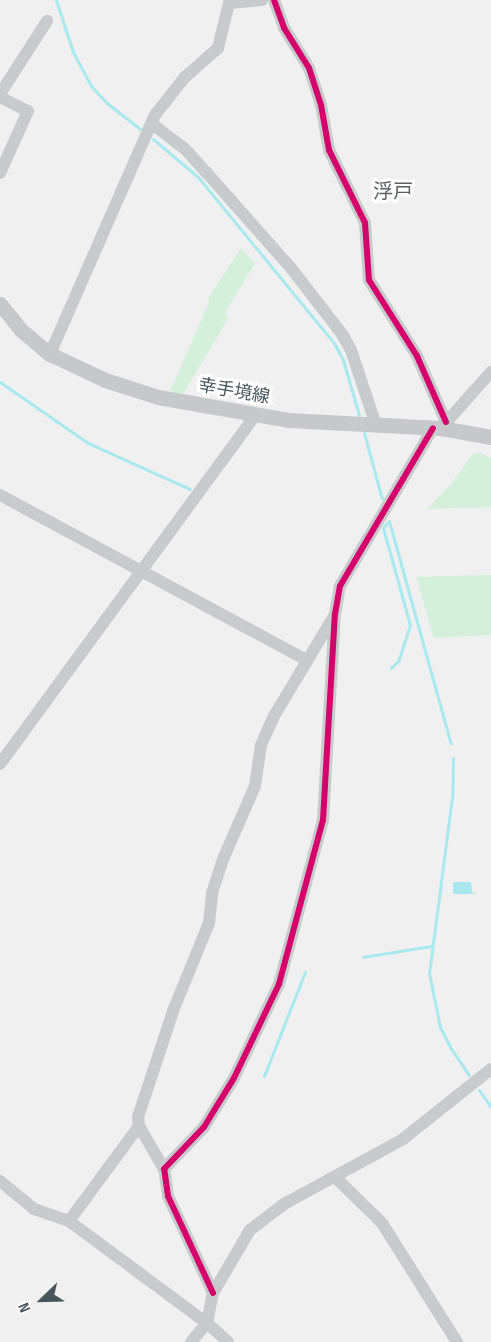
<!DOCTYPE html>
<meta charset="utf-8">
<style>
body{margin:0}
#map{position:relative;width:491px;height:1342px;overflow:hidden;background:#f1f0f0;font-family:"Sofia Sans Condensed","Noto Sans JP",sans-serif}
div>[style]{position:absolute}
.green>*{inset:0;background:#d4f0db}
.water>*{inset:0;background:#a8e8ef}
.stream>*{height:3px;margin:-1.5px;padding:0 1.5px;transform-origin:1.5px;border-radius:1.5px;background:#a8e8ef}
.minor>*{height:12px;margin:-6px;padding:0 6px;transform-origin:6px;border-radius:6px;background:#c7cbcc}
.major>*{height:15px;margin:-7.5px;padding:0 7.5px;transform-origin:7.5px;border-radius:7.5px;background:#c5c9cb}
.cycleway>*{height:6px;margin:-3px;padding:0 3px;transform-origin:3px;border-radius:3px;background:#d6006c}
span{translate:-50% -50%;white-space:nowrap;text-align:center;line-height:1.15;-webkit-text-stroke:6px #fff;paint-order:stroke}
.street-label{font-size:18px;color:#47555d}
.neighbourhood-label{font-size:20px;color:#5b6164}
.north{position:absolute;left:12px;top:1270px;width:60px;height:60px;-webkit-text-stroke:4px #fff;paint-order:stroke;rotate:247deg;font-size:16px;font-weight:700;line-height:24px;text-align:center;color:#47555d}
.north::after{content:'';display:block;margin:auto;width:21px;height:27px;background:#47555d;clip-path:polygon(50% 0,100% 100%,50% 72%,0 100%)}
</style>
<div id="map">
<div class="green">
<i style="clip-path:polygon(241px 248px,255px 264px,225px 312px,228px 319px,182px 396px,169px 394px,209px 302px,208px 298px)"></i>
<i style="clip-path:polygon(481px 453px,491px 458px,491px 507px,427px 509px,450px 485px,473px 454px)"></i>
<i style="clip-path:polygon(491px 575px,491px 635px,434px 638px,416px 577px)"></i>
</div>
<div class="water">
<i style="clip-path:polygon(453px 882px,471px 882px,472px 892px,477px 894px,453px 894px)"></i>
</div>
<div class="stream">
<i style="left:56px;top:0;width:55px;rotate:71.9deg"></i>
<i style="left:73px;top:52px;width:38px;rotate:62deg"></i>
<i style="left:91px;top:86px;width:23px;rotate:47deg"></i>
<i style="left:107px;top:103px;width:42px;rotate:38.2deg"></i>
<i style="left:153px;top:139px;width:59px;rotate:40.2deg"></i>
<i style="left:198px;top:177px;width:215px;rotate:50.7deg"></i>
<i style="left:334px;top:343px;width:19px;rotate:62deg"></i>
<i style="left:343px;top:360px;width:57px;rotate:73.8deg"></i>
<i style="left:0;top:382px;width:107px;rotate:34.7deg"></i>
<i style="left:88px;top:443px;width:112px;rotate:24.3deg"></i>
<i style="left:364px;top:433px;width:68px;rotate:74.7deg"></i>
<i style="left:389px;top:521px;width:231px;rotate:74.5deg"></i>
<i style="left:389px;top:521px;width:9px;rotate:131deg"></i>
<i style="left:383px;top:528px;width:101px;rotate:74.4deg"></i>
<i style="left:410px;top:625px;width:38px;rotate:108deg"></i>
<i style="left:398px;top:661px;width:10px;rotate:135deg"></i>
<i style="left:453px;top:758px;width:39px;rotate:91deg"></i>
<i style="left:452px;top:797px;width:177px;rotate:97.4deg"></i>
<i style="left:429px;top:973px;width:55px;rotate:78.5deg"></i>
<i style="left:440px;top:1027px;width:22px;rotate:63deg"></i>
<i style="left:450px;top:1047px;width:34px;rotate:56deg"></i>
<i style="left:363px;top:957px;width:69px;rotate:-9.2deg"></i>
<i style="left:264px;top:1076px;width:112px;rotate:-68.5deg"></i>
<i style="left:479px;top:1090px;width:21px;rotate:55deg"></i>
</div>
<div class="minor">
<i style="left:274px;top:0;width:30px;rotate:70deg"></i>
<i style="left:284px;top:28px;width:47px;rotate:58deg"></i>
<i style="left:309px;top:68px;width:39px;rotate:72deg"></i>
<i style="left:321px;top:105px;width:46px;rotate:79.9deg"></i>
<i style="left:329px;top:150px;width:81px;rotate:63.7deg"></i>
<i style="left:365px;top:223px;width:57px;rotate:86deg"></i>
<i style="left:369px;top:280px;width:90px;rotate:57.7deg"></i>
<i style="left:417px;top:356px;width:72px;rotate:66.3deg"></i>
<i style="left:0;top:94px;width:87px;rotate:-57.2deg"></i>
<i style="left:0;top:97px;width:31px;rotate:27deg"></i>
<i style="left:28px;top:111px;width:68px;rotate:114.3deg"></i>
<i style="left:151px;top:123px;width:44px;rotate:37.6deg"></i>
<i style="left:186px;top:150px;width:30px;rotate:48deg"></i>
<i style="left:206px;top:172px;width:128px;rotate:48.5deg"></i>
<i style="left:291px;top:268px;width:83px;rotate:52.3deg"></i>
<i style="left:342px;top:334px;width:18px;rotate:61deg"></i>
<i style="left:351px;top:350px;width:79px;rotate:71.6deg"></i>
<i style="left:50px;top:354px;width:261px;rotate:-66.3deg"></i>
<i style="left:155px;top:115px;width:48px;rotate:-51.7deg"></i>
<i style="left:185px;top:77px;width:44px;rotate:-41.3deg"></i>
<i style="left:218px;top:48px;width:46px;rotate:-76.3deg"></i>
<i style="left:229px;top:3px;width:33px;rotate:-5deg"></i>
<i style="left:442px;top:427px;width:74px;rotate:-48.3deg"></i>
<i style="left:0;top:495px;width:349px;rotate:28.3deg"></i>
<i style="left:0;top:764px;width:431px;rotate:-53.8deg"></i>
<i style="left:164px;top:1169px;width:50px;rotate:-120.2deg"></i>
<i style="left:139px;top:1126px;width:9px;rotate:-96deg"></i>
<i style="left:138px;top:1117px;width:112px;rotate:-71.7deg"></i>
<i style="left:173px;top:1011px;width:95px;rotate:-67.8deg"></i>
<i style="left:209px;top:923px;width:30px;rotate:-84deg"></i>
<i style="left:212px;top:893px;width:38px;rotate:-72deg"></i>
<i style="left:224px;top:857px;width:77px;rotate:-66.4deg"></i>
<i style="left:255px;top:786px;width:41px;rotate:-81.7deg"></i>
<i style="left:261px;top:745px;width:32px;rotate:-66deg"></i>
<i style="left:274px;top:716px;width:114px;rotate:-59deg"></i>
<i style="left:336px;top:1178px;width:64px;rotate:44.4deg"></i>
<i style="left:382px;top:1223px;width:141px;rotate:57.8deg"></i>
<i style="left:0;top:1181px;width:44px;rotate:39.5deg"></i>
<i style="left:34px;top:1209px;width:37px;rotate:19deg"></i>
<i style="left:69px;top:1221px;width:172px;rotate:36.5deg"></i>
<i style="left:207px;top:1323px;width:28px;rotate:42deg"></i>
<i style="left:69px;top:1221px;width:118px;rotate:-53.6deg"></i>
<i style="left:213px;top:1293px;width:107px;rotate:-114.9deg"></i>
<i style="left:168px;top:1196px;width:27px;rotate:-98deg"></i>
<i style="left:164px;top:1169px;width:58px;rotate:-46.4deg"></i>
<i style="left:204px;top:1127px;width:57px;rotate:-58.5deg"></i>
<i style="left:234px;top:1078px;width:104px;rotate:-64.4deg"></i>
<i style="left:279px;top:984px;width:170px;rotate:-75deg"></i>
<i style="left:323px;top:820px;width:206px;rotate:-86.7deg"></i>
<i style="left:335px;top:614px;width:28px;rotate:-80deg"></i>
<i style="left:340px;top:586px;width:183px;rotate:-59.5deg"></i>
<i style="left:191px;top:1342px;width:25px;rotate:-50deg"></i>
<i style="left:207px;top:1323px;width:31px;rotate:-79deg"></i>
<i style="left:213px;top:1293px;width:73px;rotate:-59.6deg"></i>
<i style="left:250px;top:1230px;width:43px;rotate:-37.4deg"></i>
<i style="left:284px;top:1204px;width:136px;rotate:-28.6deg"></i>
<i style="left:403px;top:1139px;width:112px;rotate:-38.5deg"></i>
</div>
<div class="major">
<i style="left:0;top:304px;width:33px;rotate:51deg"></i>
<i style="left:21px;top:330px;width:38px;rotate:40deg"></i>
<i style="left:50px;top:354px;width:61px;rotate:25.3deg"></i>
<i style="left:105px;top:380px;width:56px;rotate:17.8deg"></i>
<i style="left:158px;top:397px;width:132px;rotate:10deg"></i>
<i style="left:288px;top:420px;width:153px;rotate:3deg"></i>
<i style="left:441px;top:428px;width:51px;rotate:10.2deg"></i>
</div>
<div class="cycleway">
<i style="left:274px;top:0;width:30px;rotate:70deg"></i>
<i style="left:284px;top:28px;width:47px;rotate:58deg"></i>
<i style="left:309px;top:68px;width:39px;rotate:72deg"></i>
<i style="left:321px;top:105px;width:46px;rotate:79.9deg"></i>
<i style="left:329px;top:150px;width:81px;rotate:63.7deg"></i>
<i style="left:365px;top:223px;width:57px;rotate:86deg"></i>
<i style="left:369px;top:280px;width:90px;rotate:57.7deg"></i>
<i style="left:417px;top:356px;width:72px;rotate:66.3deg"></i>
<i style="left:213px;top:1293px;width:107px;rotate:-114.9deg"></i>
<i style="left:168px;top:1196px;width:27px;rotate:-98deg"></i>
<i style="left:164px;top:1169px;width:58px;rotate:-46.4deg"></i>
<i style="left:204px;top:1127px;width:57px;rotate:-58.5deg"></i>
<i style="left:234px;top:1078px;width:104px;rotate:-64.4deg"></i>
<i style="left:279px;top:984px;width:170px;rotate:-75deg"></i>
<i style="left:323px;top:820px;width:206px;rotate:-86.7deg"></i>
<i style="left:335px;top:614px;width:28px;rotate:-80deg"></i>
<i style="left:340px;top:586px;width:183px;rotate:-59.5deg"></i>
</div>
<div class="street-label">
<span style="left:234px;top:392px;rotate:10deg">幸手境線</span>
</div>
<div class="neighbourhood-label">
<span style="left:393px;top:192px">浮戸</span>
</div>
<div class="north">N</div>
</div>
